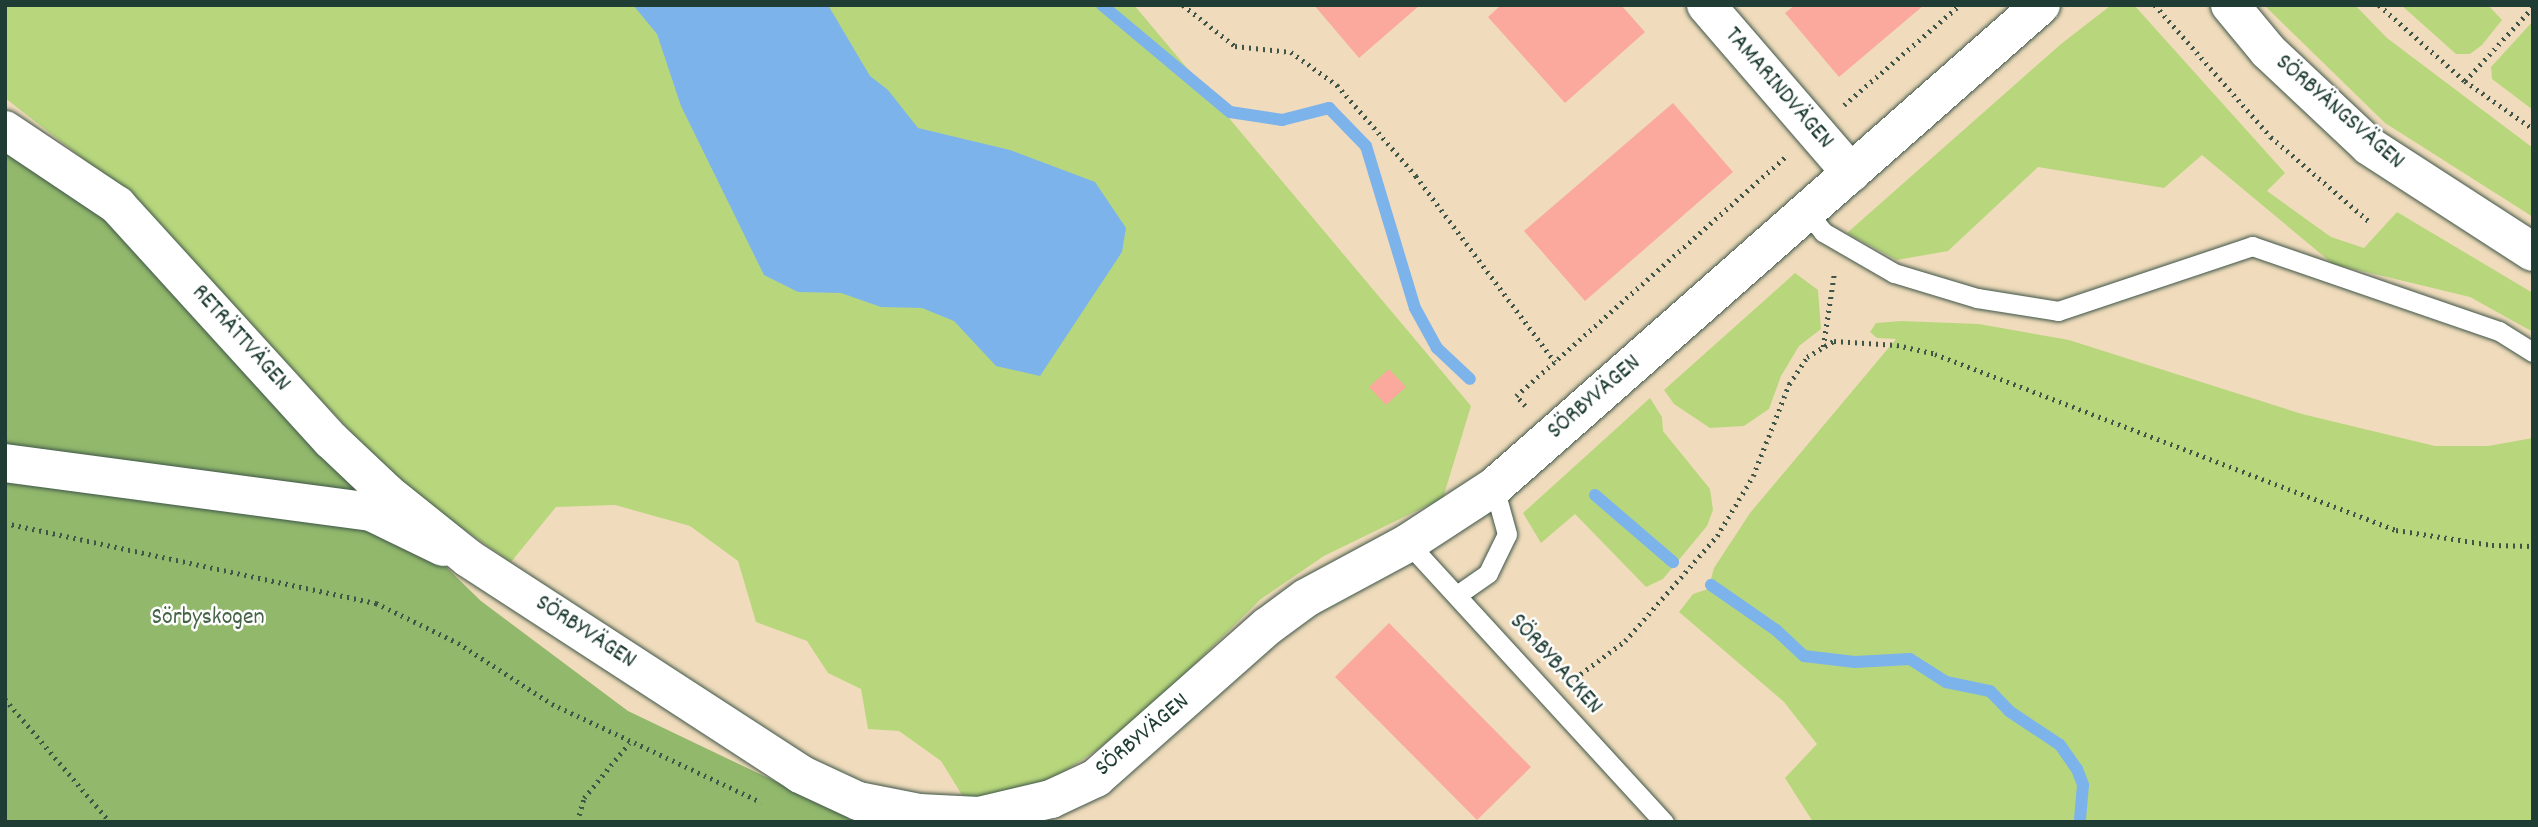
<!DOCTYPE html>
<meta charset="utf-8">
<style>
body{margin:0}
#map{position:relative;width:2538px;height:827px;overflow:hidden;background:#f0dcbc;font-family:Dekko,sans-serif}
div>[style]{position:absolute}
.green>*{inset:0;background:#b8d77d}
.forest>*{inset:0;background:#92b86c}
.water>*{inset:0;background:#7db3eb}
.stream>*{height:12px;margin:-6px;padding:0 6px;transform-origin:6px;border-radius:6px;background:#7db3eb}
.building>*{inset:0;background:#faa99c}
.path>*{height:4.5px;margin-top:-2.25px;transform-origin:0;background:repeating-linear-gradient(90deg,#3e5548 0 2px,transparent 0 7px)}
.roads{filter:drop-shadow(0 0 2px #3e5548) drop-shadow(0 0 2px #3e5548)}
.service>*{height:19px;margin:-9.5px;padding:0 9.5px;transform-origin:9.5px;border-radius:9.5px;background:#fff}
.minor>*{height:38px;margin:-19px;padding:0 19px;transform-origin:19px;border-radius:19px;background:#fff}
.tertiary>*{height:38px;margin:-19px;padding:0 19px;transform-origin:19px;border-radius:19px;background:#fff}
span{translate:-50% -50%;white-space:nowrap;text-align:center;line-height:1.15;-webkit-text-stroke:5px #fff;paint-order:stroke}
.street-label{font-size:24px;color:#1f3d34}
.park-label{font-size:24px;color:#456446}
.frame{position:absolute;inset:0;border:7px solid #1f3d34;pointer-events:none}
</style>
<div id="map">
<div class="green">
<i style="clip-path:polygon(5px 5px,1134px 5px,1471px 406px,1443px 498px,1324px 556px,1261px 599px,1162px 696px,1097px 750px,1040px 787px,979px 798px,962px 795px,941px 761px,899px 731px,868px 729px,861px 689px,828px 673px,807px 641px,756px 622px,738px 561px,690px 526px,615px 505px,556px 507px,511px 562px,402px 487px,134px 198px,5px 98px)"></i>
<i style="clip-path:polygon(2134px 5px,2285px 173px,2267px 191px,2331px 237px,2364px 248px,2397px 212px,2533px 293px,2533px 332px,2470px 297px,2333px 264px,2202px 155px,2164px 188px,2038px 167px,1948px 251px,1897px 260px,1847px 233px,2061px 44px,2110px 6px)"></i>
<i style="clip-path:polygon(2264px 5px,2355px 5px,2387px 38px,2533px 148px,2533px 217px,2385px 123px)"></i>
<i style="clip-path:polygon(2401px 5px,2488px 5px,2502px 20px,2482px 45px,2470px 54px,2456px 54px)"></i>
<i style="clip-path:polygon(2533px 21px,2533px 110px,2492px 79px,2491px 67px)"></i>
<i style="clip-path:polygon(1795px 273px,1818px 290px,1821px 329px,1799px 346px,1781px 376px,1769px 409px,1744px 426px,1710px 428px,1674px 404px,1664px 390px)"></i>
<i style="clip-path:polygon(1901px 321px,1979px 324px,2069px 340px,2302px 414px,2435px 446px,2488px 446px,2533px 438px,2533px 822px,1813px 822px,1785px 778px,1817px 744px,1784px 702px,1679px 612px,1693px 594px,1708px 589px,1714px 568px,1750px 513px,1896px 339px,1877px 338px,1870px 332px,1876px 323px)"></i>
<i style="clip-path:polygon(1650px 398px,1662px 417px,1663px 431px,1710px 489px,1713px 510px,1707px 526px,1663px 579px,1646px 587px,1575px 514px,1541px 543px,1523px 513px)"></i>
</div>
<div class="forest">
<i style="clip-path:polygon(5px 139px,112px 220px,381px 504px,481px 601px,628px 711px,812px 799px,955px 822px,5px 822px)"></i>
</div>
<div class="water">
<i style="clip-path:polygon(633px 5px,828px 5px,870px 76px,888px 90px,918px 128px,1010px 150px,1095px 182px,1126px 228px,1122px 252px,1040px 376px,996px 366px,954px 321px,922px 308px,881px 307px,841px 293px,798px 292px,764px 275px,681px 106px,657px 34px)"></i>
</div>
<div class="stream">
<i style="left:1102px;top:5px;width:167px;rotate:39.9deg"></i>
<i style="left:1230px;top:112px;width:53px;rotate:8.7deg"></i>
<i style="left:1282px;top:120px;width:49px;rotate:-14.3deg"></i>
<i style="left:1329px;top:108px;width:53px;rotate:45.8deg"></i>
<i style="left:1366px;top:146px;width:169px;rotate:73.2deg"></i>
<i style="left:1415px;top:308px;width:46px;rotate:61.2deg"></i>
<i style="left:1437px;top:348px;width:45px;rotate:43.2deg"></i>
<i style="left:1595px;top:495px;width:103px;rotate:40.7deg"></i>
<i style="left:1711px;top:585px;width:79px;rotate:34.7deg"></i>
<i style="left:1776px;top:630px;width:38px;rotate:43deg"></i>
<i style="left:1804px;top:656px;width:51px;rotate:6.7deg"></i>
<i style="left:1855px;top:662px;width:55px;rotate:-3.1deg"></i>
<i style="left:1910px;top:659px;width:43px;rotate:32.6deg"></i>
<i style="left:1946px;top:682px;width:45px;rotate:11.6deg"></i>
<i style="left:1990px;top:691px;width:28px;rotate:46deg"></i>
<i style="left:2009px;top:711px;width:61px;rotate:33.7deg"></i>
<i style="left:2060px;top:745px;width:29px;rotate:55deg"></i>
<i style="left:2077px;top:769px;width:17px;rotate:69deg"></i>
<i style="left:2083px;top:785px;width:37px;rotate:95deg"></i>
</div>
<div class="building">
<i style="clip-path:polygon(1314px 5px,1420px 5px,1359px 58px)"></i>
<i style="clip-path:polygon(1501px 5px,1621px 5px,1645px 32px,1565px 103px,1488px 17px)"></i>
<i style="clip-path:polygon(1795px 5px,1924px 5px,1839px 77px,1785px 13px)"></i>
<i style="clip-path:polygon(1673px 103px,1733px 172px,1585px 301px,1524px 231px)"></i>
<i style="clip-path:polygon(1389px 369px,1406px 387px,1386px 405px,1369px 387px)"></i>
<i style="clip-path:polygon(1389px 623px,1531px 767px,1477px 820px,1335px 677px)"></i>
</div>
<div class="path">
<i style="left:1183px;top:5px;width:66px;rotate:38.3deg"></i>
<i style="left:1235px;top:46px;width:56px;rotate:6.1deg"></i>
<i style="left:1291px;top:52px;width:57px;rotate:35.7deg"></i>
<i style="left:1337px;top:85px;width:121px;rotate:49deg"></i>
<i style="left:1416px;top:176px;width:232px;rotate:53.2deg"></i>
<i style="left:2155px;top:5px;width:176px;rotate:48.7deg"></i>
<i style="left:2271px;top:137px;width:132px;rotate:40.7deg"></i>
<i style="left:2379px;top:5px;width:115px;rotate:41.5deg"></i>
<i style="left:2465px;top:81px;width:83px;rotate:35.2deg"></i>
<i style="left:2465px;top:81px;width:100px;rotate:-47.4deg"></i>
<i style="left:1844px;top:105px;width:153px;rotate:-40.8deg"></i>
<i style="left:1823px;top:347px;width:74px;rotate:-81.4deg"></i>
<i style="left:1525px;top:406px;width:13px;rotate:-132deg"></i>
<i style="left:1516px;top:396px;width:360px;rotate:-41.6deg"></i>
<i style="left:5px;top:523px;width:380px;rotate:12.2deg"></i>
<i style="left:376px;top:603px;width:91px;rotate:26deg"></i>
<i style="left:458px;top:643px;width:112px;rotate:33deg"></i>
<i style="left:552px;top:704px;width:231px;rotate:25.1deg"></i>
<i style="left:1575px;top:678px;width:62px;rotate:-36.5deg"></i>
<i style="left:1625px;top:641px;width:140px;rotate:-48.8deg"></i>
<i style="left:1717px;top:536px;width:70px;rotate:-59deg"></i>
<i style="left:1753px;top:476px;width:99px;rotate:-68.6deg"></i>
<i style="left:1789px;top:384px;width:32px;rotate:-56deg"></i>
<i style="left:1807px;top:357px;width:31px;rotate:-31deg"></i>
<i style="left:1834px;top:341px;width:63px;rotate:3.6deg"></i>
<i style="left:1897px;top:345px;width:39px;rotate:13deg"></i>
<i style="left:1935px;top:354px;width:493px;rotate:20.9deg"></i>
<i style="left:2396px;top:530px;width:97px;rotate:8.9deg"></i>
<i style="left:2492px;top:545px;width:41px;rotate:1.4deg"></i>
<i style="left:5px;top:699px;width:162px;rotate:49.5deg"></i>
<i style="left:577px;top:822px;width:25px;rotate:-74deg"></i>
<i style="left:584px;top:798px;width:71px;rotate:-50.7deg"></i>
</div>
<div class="roads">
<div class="service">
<i style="left:1807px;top:212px;width:26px;rotate:51deg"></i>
<i style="left:1823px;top:232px;width:82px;rotate:30deg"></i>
<i style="left:1894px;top:273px;width:87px;rotate:16.8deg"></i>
<i style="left:1977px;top:298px;width:82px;rotate:9.1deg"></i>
<i style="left:2058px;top:311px;width:205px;rotate:-18.5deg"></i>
<i style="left:2252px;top:246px;width:261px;rotate:19deg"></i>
<i style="left:2499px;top:331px;width:40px;rotate:32deg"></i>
<i style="left:1408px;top:543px;width:379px;rotate:47.5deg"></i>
<i style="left:1457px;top:595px;width:38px;rotate:-35deg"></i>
<i style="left:1488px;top:573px;width:43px;rotate:-64deg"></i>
<i style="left:1507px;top:534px;width:49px;rotate:-105.5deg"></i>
</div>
<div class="minor">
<i style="left:1706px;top:5px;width:222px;rotate:49.2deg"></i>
<i style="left:5px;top:463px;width:369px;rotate:7.6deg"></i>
<i style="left:371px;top:512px;width:80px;rotate:25.9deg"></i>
</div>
<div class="tertiary">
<i style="left:2230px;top:5px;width:60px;rotate:50.4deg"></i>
<i style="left:2268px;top:51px;width:139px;rotate:43.2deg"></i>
<i style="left:2369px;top:146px;width:195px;rotate:32.9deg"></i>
<i style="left:5px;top:130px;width:135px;rotate:33.8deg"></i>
<i style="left:117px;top:205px;width:318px;rotate:47.7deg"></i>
<i style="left:331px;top:440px;width:77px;rotate:43.4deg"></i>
<i style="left:387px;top:493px;width:104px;rotate:38.7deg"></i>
<i style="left:468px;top:558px;width:396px;rotate:33deg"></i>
<i style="left:800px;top:774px;width:64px;rotate:25deg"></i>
<i style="left:858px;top:801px;width:62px;rotate:11.1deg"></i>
<i style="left:919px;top:813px;width:60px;rotate:2.9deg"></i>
<i style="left:979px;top:816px;width:74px;rotate:-13.3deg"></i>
<i style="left:1051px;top:799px;width:50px;rotate:-25deg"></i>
<i style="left:1096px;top:778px;width:230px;rotate:-41.5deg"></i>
<i style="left:1268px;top:626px;width:47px;rotate:-36.4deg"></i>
<i style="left:1306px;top:598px;width:116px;rotate:-28.3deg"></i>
<i style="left:1408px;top:543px;width:103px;rotate:-33.1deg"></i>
<i style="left:1494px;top:487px;width:729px;rotate:-41.39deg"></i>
</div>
</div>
<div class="street-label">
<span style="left:1778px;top:89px;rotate:49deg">TAMARINDVÄGEN</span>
<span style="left:2339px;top:113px;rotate:41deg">SÖRBYÄNGSVÄGEN</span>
<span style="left:240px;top:339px;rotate:48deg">RETRÄTTVÄGEN</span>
<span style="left:1595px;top:398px;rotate:-41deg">SÖRBYVÄGEN</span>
<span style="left:585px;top:633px;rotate:33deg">SÖRBYVÄGEN</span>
<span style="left:1555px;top:665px;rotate:48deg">SÖRBYBACKEN</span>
<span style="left:1143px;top:736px;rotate:-40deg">SÖRBYVÄGEN</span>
</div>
<div class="park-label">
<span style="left:208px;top:619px">Sörbyskogen</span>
</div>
<div class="frame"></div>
</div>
